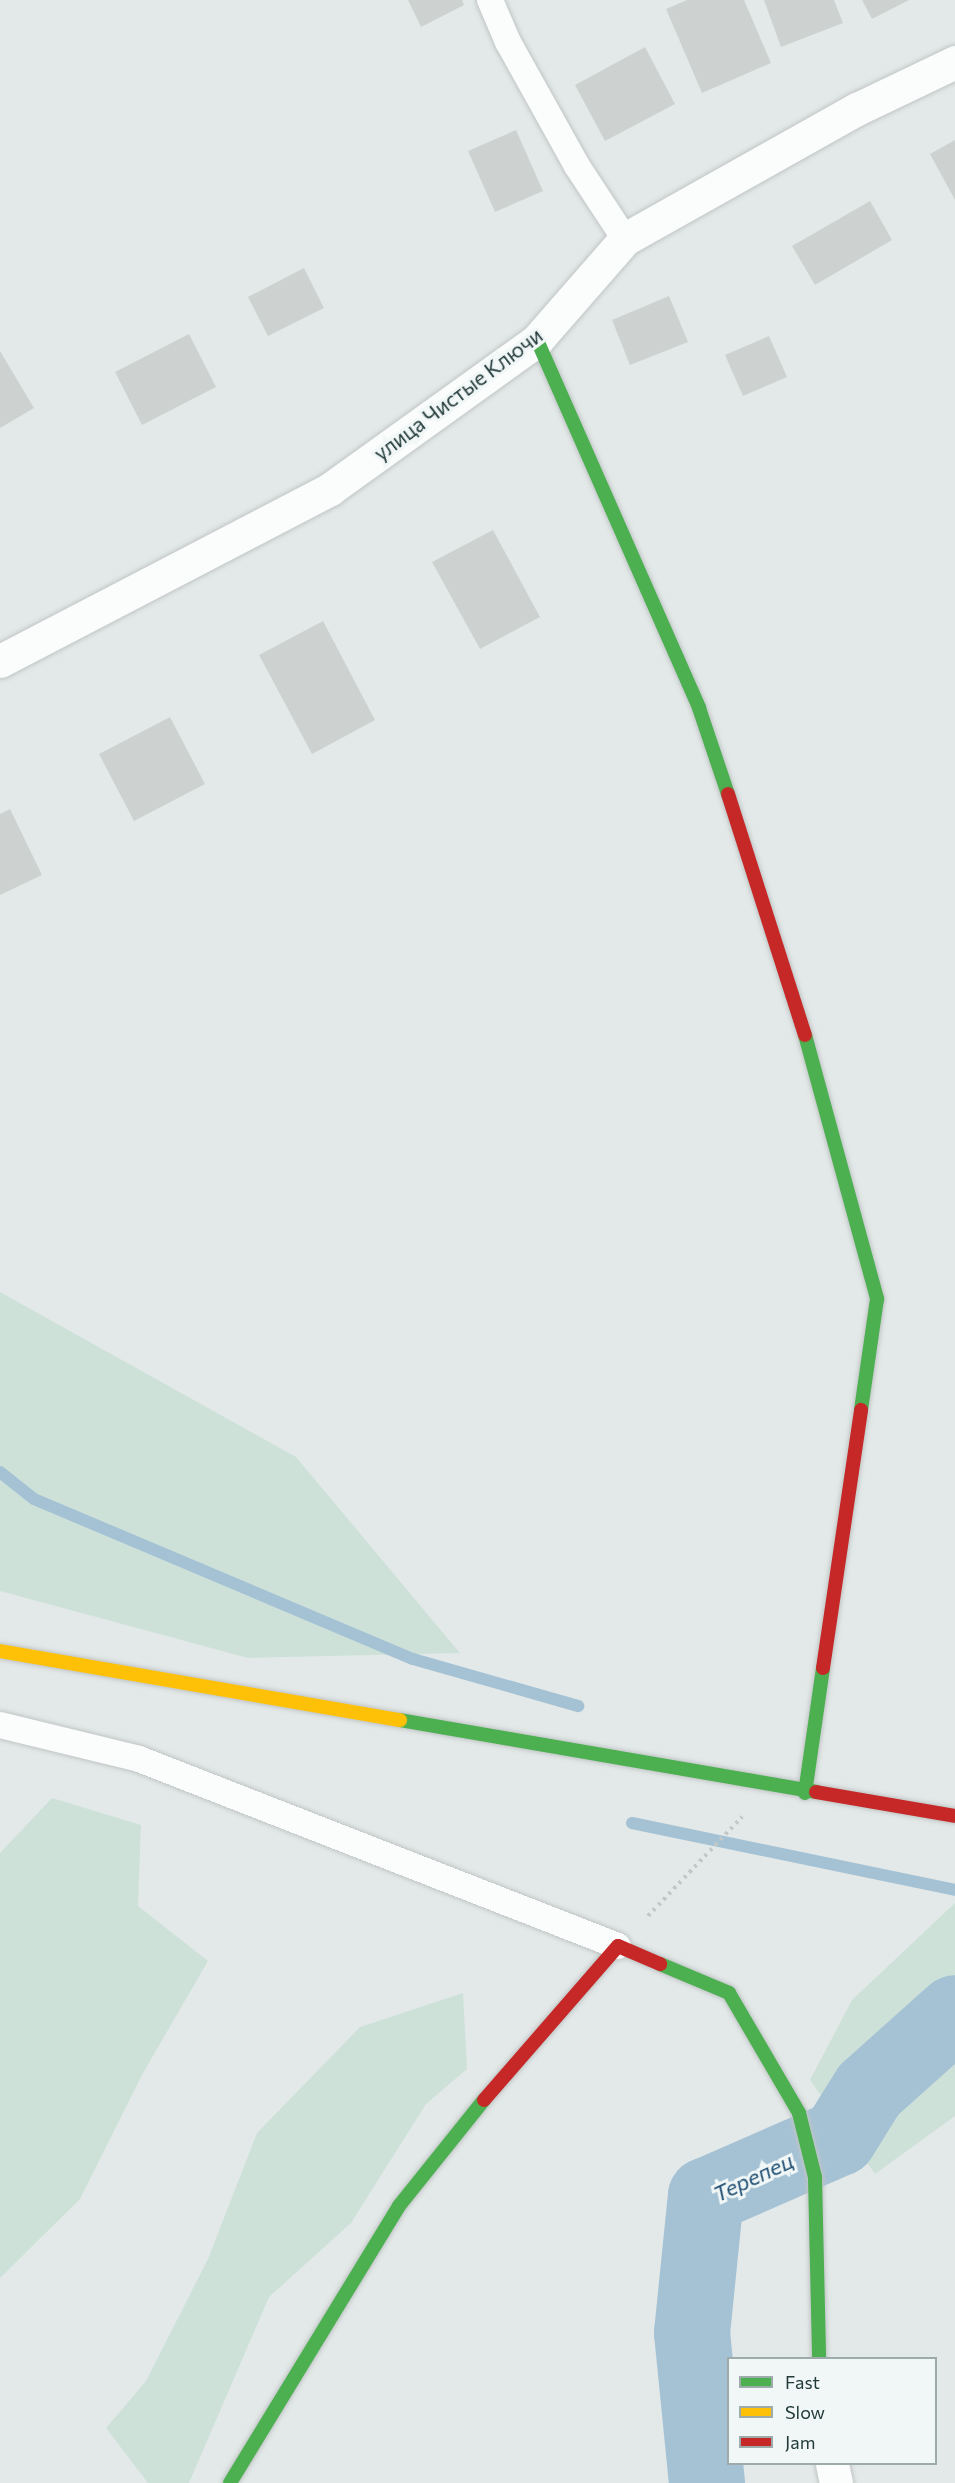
<!DOCTYPE html>
<meta charset="utf-8">
<style>
body{margin:0}
#map{position:relative;width:955px;height:2483px;overflow:hidden;background:#e3e9e8;font-family:Commissioner,sans-serif}
div>[style]{position:absolute}
.green>*{inset:0;background:#cde1d9}
.stream>*{height:12px;margin:-6px;padding:0 6px;transform-origin:6px;border-radius:6px;background:#a5c2d5}
.river>*{height:76px;margin:-38px;padding:0 38px;transform-origin:38px;border-radius:38px;background:#a5c2d5}
.building>*{inset:0;background:#cdd2d1}
.path>*{height:4px;margin-top:-2px;transform-origin:0;background:repeating-linear-gradient(90deg,#c0c9c8 0 3px,transparent 0 7.5px)}
.roads{filter:drop-shadow(0 0 2px #c0c5c5) drop-shadow(0 0 2px #c0c5c5)}
.lane>*{height:26px;margin:-13px;padding:0 13px;transform-origin:13px;border-radius:13px;background:#fbfcfc}
.street>*{height:33px;margin:-16.5px;padding:0 16.5px;transform-origin:16.5px;border-radius:16.5px;background:#fbfcfc}
.fast>*{height:14px;margin:-7px;padding:0 7px;transform-origin:7px;border-radius:7px;background:#4caf50}
.slow>*{height:14px;margin:-7px;padding:0 7px;transform-origin:7px;border-radius:7px;background:#ffc107}
.jam>*{height:14px;margin:-7px;padding:0 7px;transform-origin:7px;border-radius:7px;background:#c62828}
span{translate:-50% -50%;white-space:nowrap;text-align:center;line-height:1.15;-webkit-text-stroke:6px #f1f7f6;paint-order:stroke}
.street-label{font-size:21px;color:#223a3a}
.water-label{font-size:22px;color:#204f73;font-style:italic}
.legend{position:absolute;left:727px;top:2357px;width:210px;height:108px;box-sizing:border-box;background:#f1f7f6;border:2px solid #9eabab;margin:0;padding:8px 10px;list-style:none;font-size:18px;color:#223a3a}
.legend li{display:flex;align-items:center;gap:12px;height:30px}
.legend b{width:30px;border:2px solid #9eabab}
</style>
<div id="map">
<div class="green">
<i style="clip-path:polygon(0 1292px,296px 1457px,460px 1653px,248px 1658px,0 1591px)"></i>
<i style="clip-path:polygon(52px 1798px,141px 1825px,138px 1906px,208px 1961px,143px 2073px,80px 2199px,0 2278px,0 1853px)"></i>
<i style="clip-path:polygon(955px 1903px,955px 2116px,875px 2174px,810px 2080px,852px 2000px)"></i>
<i style="clip-path:polygon(463px 1993px,467px 2069px,426px 2104px,351px 2223px,269px 2297px,189px 2483px,148px 2483px,106px 2428px,146px 2381px,208px 2259px,257px 2133px,360px 2027px)"></i>
</div>
<div class="stream">
<i style="left:0;top:1472px;width:43px;rotate:38.5deg"></i>
<i style="left:34px;top:1499px;width:411px;rotate:22.9deg"></i>
<i style="left:413px;top:1659px;width:172px;rotate:15.9deg"></i>
<i style="left:632px;top:1823px;width:330px;rotate:11.7deg"></i>
</div>
<div class="river">
<i style="left:707px;top:2483px;width:151px;rotate:-95.7deg"></i>
<i style="left:692px;top:2333px;width:138px;rotate:-84.2deg"></i>
<i style="left:706px;top:2196px;width:145px;rotate:-23.6deg"></i>
<i style="left:839px;top:2138px;width:57px;rotate:-58deg"></i>
<i style="left:869px;top:2090px;width:115px;rotate:-41.8deg"></i>
</div>
<div class="building">
<i style="clip-path:polygon(408px 0,462px 0,464px 5px,421px 27px)"></i>
<i style="clip-path:polygon(687px 0,744px 0,771px 63px,702px 93px,666px 9px)"></i>
<i style="clip-path:polygon(764px 0,834px 0,843px 23px,781px 47px)"></i>
<i style="clip-path:polygon(862px 0,909px 0,872px 19px)"></i>
<i style="clip-path:polygon(645px 47px,675px 104px,605px 141px,575px 85px)"></i>
<i style="clip-path:polygon(516px 130px,543px 191px,495px 212px,468px 151px)"></i>
<i style="clip-path:polygon(955px 140px,955px 200px,930px 154px)"></i>
<i style="clip-path:polygon(870px 201px,892px 240px,815px 285px,792px 246px)"></i>
<i style="clip-path:polygon(304px 268px,324px 308px,268px 336px,248px 297px)"></i>
<i style="clip-path:polygon(669px 296px,688px 342px,630px 365px,612px 320px)"></i>
<i style="clip-path:polygon(189px 334px,216px 387px,142px 425px,115px 372px)"></i>
<i style="clip-path:polygon(769px 336px,787px 377px,743px 396px,725px 355px)"></i>
<i style="clip-path:polygon(0 351px,34px 408px,0 428px)"></i>
<i style="clip-path:polygon(493px 530px,540px 617px,480px 649px,432px 562px)"></i>
<i style="clip-path:polygon(323px 621px,375px 720px,312px 754px,259px 655px)"></i>
<i style="clip-path:polygon(170px 717px,205px 784px,134px 821px,99px 754px)"></i>
<i style="clip-path:polygon(10px 809px,42px 875px,0 895px,0 814px)"></i>
</div>
<div class="path">
<i style="left:648px;top:1916px;width:137px;rotate:-46.5deg"></i>
</div>
<div class="roads">
<div class="lane">
<i style="left:490px;top:0;width:46px;rotate:66.8deg"></i>
<i style="left:508px;top:42px;width:142px;rotate:60.9deg"></i>
<i style="left:577px;top:166px;width:87px;rotate:56.7deg"></i>
<i style="left:0;top:1725px;width:143px;rotate:13.7deg"></i>
<i style="left:139px;top:1759px;width:514px;rotate:21.33deg"></i>
</div>
<div class="street">
<i style="left:0;top:661px;width:372px;rotate:-27.5deg"></i>
<i style="left:330px;top:489px;width:255px;rotate:-35.7deg"></i>
<i style="left:537px;top:340px;width:134px;rotate:-48.9deg"></i>
<i style="left:625px;top:239px;width:266px;rotate:-29.3deg"></i>
<i style="left:857px;top:109px;width:109px;rotate:-25.6deg"></i>
<i style="left:832px;top:2464px;width:19px;rotate:78deg"></i>
</div>
<div class="fast">
<i style="left:537px;top:340px;width:402px;rotate:66.2deg"></i>
<i style="left:699px;top:708px;width:91px;rotate:71.4deg"></i>
<i style="left:805px;top:1035px;width:274px;rotate:74.7deg"></i>
<i style="left:877px;top:1299px;width:112px;rotate:98.2deg"></i>
<i style="left:400px;top:1720px;width:422px;rotate:9.8deg"></i>
<i style="left:805px;top:1793px;width:126px;rotate:-81.8deg"></i>
<i style="left:660px;top:1964px;width:75px;rotate:22.8deg"></i>
<i style="left:729px;top:1993px;width:139px;rotate:59.7deg"></i>
<i style="left:799px;top:2113px;width:66px;rotate:76deg"></i>
<i style="left:815px;top:2177px;width:181px;rotate:88.7deg"></i>
<i style="left:230px;top:2483px;width:324px;rotate:-58.6deg"></i>
<i style="left:399px;top:2206px;width:136px;rotate:-51.3deg"></i>
</div>
<div class="slow">
<i style="left:0;top:1651px;width:406px;rotate:9.8deg"></i>
</div>
<div class="jam">
<i style="left:728px;top:794px;width:253px;rotate:72.3deg"></i>
<i style="left:823px;top:1668px;width:261px;rotate:-81.6deg"></i>
<i style="left:816px;top:1792px;width:141px;rotate:9.8deg"></i>
<i style="left:484px;top:2100px;width:204px;rotate:-49deg"></i>
<i style="left:618px;top:1946px;width:46px;rotate:23.2deg"></i>
</div>
</div>
<div class="street-label">
<span style="left:458px;top:394px;rotate:-37deg">улица Чистые Ключи</span>
</div>
<div class="water-label">
<span style="left:753px;top:2177px;rotate:-25deg">Терепец</span>
</div>
<ul class="legend">
<li><b style="height:8px;background:#4caf50"></b>Fast</li>
<li><b style="height:8px;background:#ffc107"></b>Slow</li>
<li><b style="height:8px;background:#c62828"></b>Jam</li>
</ul>
</div>
